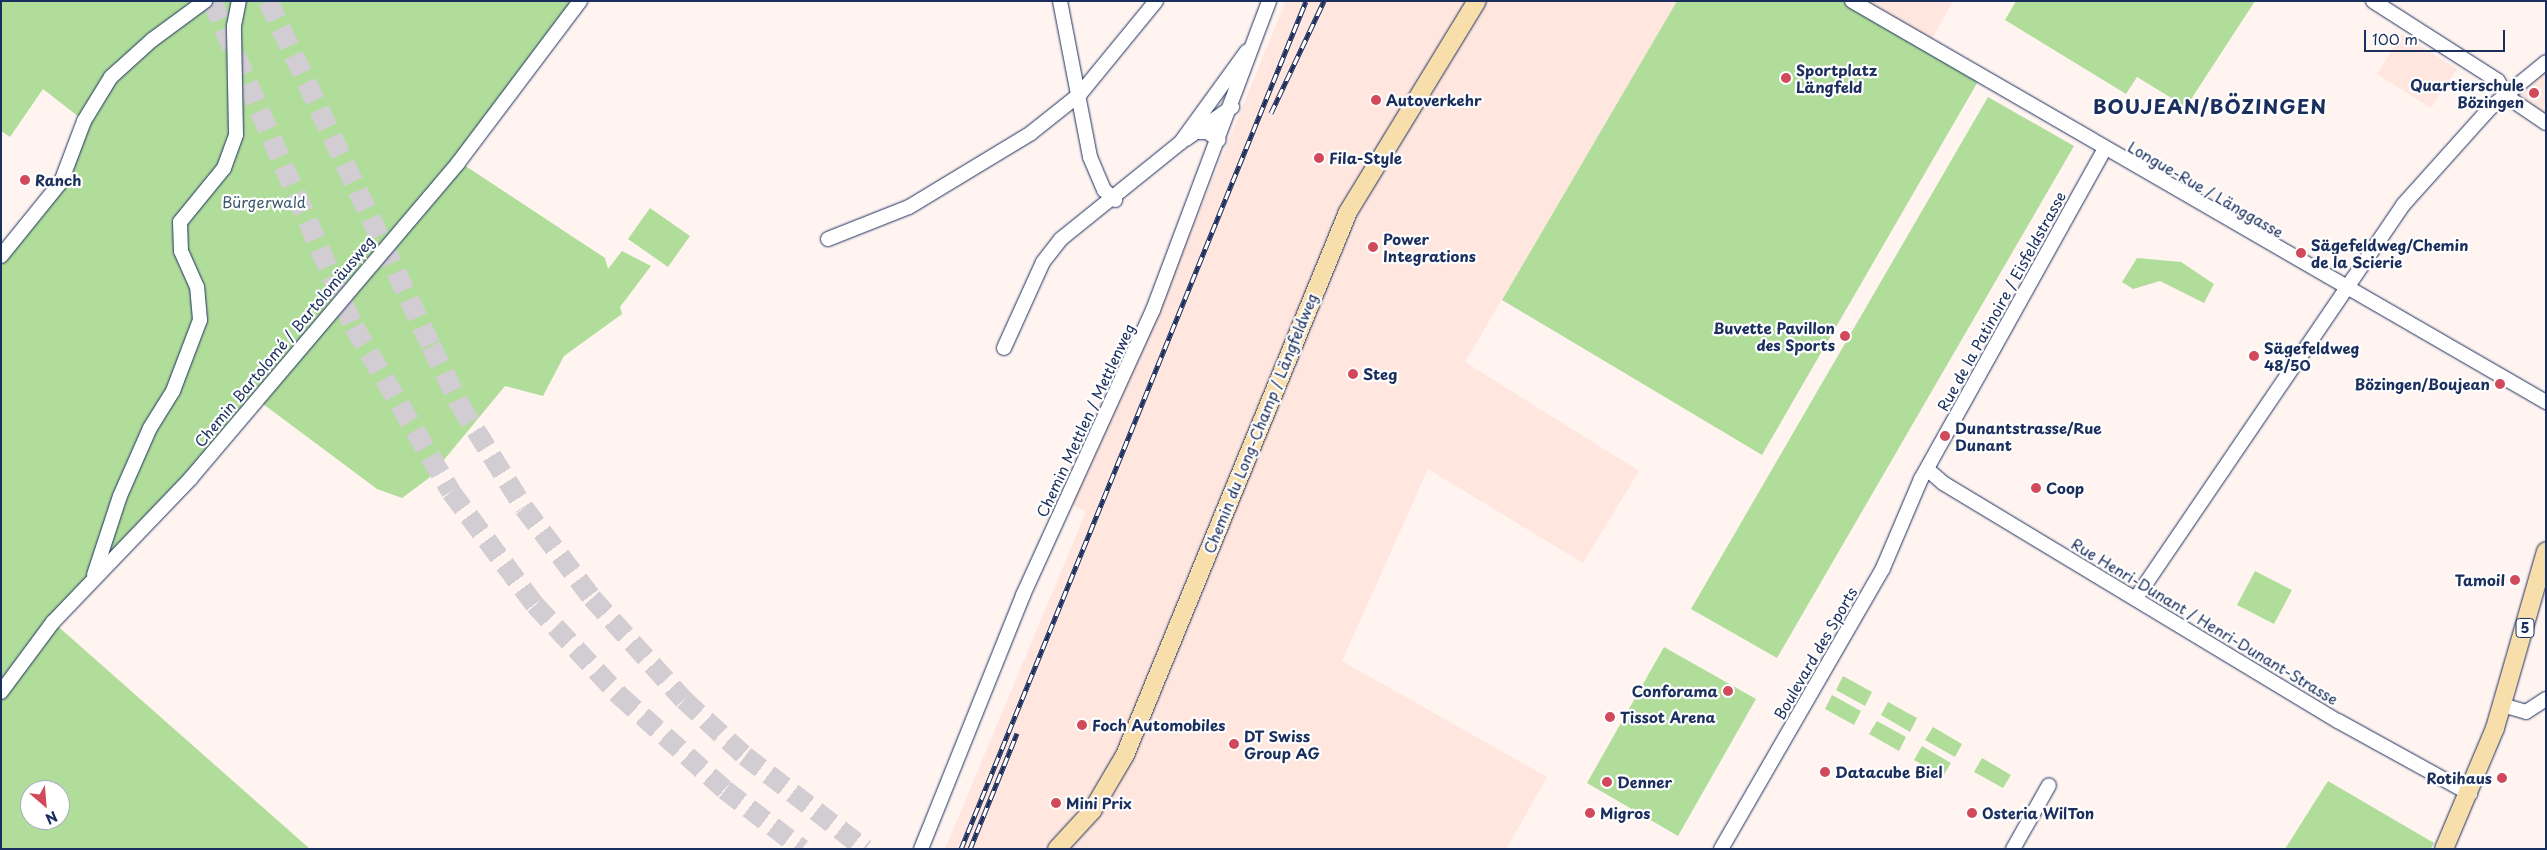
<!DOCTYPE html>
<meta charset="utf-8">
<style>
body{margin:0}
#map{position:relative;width:2547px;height:850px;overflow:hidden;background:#fff4f0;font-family:"Playpen Sans",sans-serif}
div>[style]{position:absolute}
.built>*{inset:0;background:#ffe6de}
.green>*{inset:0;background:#b1dd9b}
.highway-tunnel>*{height:20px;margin-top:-10px;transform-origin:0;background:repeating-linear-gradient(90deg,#d1cdd3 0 20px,transparent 0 30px)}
.roads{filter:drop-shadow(0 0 1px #1b2f5e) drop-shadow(0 0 1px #1b2f5e)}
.minor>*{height:14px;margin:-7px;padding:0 7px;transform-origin:7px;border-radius:7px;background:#fff}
.major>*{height:18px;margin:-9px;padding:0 9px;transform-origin:9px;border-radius:9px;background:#f8deab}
.rail>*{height:5px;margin-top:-2.5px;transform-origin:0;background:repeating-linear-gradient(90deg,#fff 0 9px,#1b2f5e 0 18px);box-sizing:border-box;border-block:1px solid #1b2f5e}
.dots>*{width:14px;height:14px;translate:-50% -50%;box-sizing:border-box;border:2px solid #fff;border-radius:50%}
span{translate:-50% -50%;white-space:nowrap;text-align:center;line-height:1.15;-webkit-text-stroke:4.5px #fff;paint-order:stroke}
.shield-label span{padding:1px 4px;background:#fff;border:1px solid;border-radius:4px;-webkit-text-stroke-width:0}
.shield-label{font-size:14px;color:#1b2f5e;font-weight:700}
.poi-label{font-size:15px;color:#1b2f5e;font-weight:700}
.left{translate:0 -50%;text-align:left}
.right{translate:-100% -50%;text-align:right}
.street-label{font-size:15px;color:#1b2f5e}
.park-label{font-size:15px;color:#405a6d}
.district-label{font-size:20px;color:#1b2f5e;font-weight:700;letter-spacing:1px}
.frame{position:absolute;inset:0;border:2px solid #1b2f5e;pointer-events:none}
.north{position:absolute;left:20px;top:780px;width:50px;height:50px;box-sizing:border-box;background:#fff;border:1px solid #a4acbf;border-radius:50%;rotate:153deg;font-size:14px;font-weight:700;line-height:20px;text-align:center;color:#1b2f5e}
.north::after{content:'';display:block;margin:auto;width:18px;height:22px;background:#d1495b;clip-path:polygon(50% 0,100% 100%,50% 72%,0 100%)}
.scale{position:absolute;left:2364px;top:30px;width:141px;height:22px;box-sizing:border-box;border:2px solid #1b2f5e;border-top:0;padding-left:6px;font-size:15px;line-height:18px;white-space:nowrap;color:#1b2f5e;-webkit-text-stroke:4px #fff;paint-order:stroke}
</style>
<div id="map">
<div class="built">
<i style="clip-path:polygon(1286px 1px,1677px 1px,1465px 362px,1639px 471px,1583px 563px,1428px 469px,1342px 661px,1547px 777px,1506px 849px,945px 849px,1086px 512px,1071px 504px,1160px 307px)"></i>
<i style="clip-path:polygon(1852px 1px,1953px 1px,1928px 46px)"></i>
<i style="clip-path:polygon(2402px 34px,2457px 69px,2431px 108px,2377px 74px)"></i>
<i style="clip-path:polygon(2546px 70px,2546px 116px,2521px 95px)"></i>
</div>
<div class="green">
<i style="clip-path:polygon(evenodd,1px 1px,575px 1px,464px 165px,605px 258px,608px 269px,622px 251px,651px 266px,620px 307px,622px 314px,564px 356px,543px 396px,505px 386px,429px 478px,402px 498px,377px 489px,255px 398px,53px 622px,310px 849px,1px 849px,1px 256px,43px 209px,84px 121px,43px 89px,10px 137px,1px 131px,1px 1px,30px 790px,60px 790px,60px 820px,30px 820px,30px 790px)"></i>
<i style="clip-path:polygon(1677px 1px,1852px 1px,1980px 78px,1762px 455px,1502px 300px)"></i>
<i style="clip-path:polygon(2016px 1px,2255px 1px,2186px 107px,2137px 77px,2126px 94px,2005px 20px)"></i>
<i style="clip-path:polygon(1988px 97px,2074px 146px,1777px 658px,1691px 609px)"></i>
<i style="clip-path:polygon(650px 208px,690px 236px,668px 267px,628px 239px)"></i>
<i style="clip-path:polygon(2137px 258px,2181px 262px,2214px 284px,2204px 303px,2160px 281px,2133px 289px,2122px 282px)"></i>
<i style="clip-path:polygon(2255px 571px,2292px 590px,2274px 624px,2237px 605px)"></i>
<i style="clip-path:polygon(1664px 647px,1756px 699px,1678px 836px,1587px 783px)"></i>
<i style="clip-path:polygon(1843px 676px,1872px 692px,1865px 706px,1836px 690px)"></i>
<i style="clip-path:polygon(1832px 695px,1861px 711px,1854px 725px,1825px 709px)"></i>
<i style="clip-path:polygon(1888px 702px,1917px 718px,1910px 732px,1881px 715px)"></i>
<i style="clip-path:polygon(1877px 721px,1906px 737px,1899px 751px,1869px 734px)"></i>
<i style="clip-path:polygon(1933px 727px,1962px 744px,1955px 757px,1925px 740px)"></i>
<i style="clip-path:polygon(1922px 746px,1951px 763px,1943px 776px,1914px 760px)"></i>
<i style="clip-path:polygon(1982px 758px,2011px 775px,2003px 788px,1974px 772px)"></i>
<i style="clip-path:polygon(2328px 781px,2434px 843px,2431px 849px,2285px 849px)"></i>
</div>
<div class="highway-tunnel">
<i style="left:212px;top:1px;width:356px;rotate:66.5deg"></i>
<i style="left:354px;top:327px;width:191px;rotate:59.5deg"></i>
<i style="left:451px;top:492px;width:141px;rotate:53.4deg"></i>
<i style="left:535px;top:605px;width:125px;rotate:47deg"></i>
<i style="left:620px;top:696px;width:141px;rotate:41.8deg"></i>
<i style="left:725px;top:790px;width:97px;rotate:37.5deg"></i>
<i style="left:268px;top:1px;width:382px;rotate:64.7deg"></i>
<i style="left:431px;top:346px;width:66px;rotate:63.8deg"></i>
<i style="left:460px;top:405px;width:121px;rotate:58.1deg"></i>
<i style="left:524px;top:508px;width:113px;rotate:52.9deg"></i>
<i style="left:592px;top:598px;width:137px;rotate:48deg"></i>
<i style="left:684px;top:700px;width:83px;rotate:42.6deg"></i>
<i style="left:745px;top:756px;width:152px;rotate:37.8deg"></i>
</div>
<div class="roads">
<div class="minor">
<i style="left:1060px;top:1px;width:159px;rotate:79.1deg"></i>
<i style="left:1090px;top:157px;width:36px;rotate:67deg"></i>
<i style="left:1104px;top:190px;width:15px;rotate:42deg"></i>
<i style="left:1852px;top:1px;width:802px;rotate:30.02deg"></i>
<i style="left:2373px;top:1px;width:148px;rotate:32.6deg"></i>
<i style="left:2498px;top:81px;width:17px;rotate:62deg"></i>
<i style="left:2506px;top:96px;width:48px;rotate:34deg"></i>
<i style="left:1196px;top:132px;width:44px;rotate:-34.8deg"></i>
<i style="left:1186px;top:139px;width:12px;rotate:-35deg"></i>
<i style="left:1196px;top:132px;width:11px"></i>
<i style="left:1207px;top:132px;width:14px;rotate:34deg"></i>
<i style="left:828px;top:239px;width:87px;rotate:-21.6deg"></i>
<i style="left:909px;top:207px;width:143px;rotate:-31.2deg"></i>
<i style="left:1031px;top:133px;width:63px;rotate:-38.5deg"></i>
<i style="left:1080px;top:94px;width:120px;rotate:-50.7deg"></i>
<i style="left:1px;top:256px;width:95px;rotate:-51deg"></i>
<i style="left:61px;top:182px;width:65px;rotate:-69.3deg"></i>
<i style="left:84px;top:121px;width:52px;rotate:-58.5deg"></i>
<i style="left:111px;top:77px;width:55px;rotate:-42.1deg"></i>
<i style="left:152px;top:40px;width:66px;rotate:-36.3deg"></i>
<i style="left:1004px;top:348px;width:94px;rotate:-65.6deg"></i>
<i style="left:1043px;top:262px;width:29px;rotate:-52deg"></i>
<i style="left:1061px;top:239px;width:154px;rotate:-38.9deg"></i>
<i style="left:1181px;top:142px;width:112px;rotate:-54deg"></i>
<i style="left:1927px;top:469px;width:21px;rotate:41deg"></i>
<i style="left:1943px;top:483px;width:461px;rotate:31.1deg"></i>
<i style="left:2338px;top:721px;width:151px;rotate:28.9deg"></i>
<i style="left:94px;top:575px;width:83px;rotate:-71.8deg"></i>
<i style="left:120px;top:496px;width:74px;rotate:-66.2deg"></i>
<i style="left:150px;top:428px;width:44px;rotate:-58.1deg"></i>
<i style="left:173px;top:391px;width:76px;rotate:-69.2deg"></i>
<i style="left:200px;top:320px;width:33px;rotate:-95deg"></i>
<i style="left:197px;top:287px;width:39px;rotate:-114deg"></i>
<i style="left:181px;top:251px;width:29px;rotate:-92deg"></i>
<i style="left:180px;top:222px;width:70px;rotate:-50.8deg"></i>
<i style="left:224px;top:168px;width:35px;rotate:-70deg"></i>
<i style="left:236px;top:135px;width:109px;rotate:-91.1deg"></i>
<i style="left:234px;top:26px;width:25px;rotate:-79deg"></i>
<i style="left:2136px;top:598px;width:475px;rotate:-55.8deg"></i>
<i style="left:2403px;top:205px;width:130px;rotate:-48.1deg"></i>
<i style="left:2490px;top:108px;width:72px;rotate:-39.4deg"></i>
<i style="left:1px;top:692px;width:87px;rotate:-53.4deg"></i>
<i style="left:53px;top:622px;width:199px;rotate:-46.2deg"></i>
<i style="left:191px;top:478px;width:413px;rotate:-49.7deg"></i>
<i style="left:458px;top:163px;width:203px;rotate:-53deg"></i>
<i style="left:2502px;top:705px;width:25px;rotate:16deg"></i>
<i style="left:2526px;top:712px;width:24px;rotate:-33deg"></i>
<i style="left:921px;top:849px;width:274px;rotate:-68.1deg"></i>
<i style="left:1023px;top:595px;width:313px;rotate:-65.5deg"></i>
<i style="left:1153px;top:310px;width:330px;rotate:-69.4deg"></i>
<i style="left:1721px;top:849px;width:324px;rotate:-60deg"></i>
<i style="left:1883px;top:568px;width:97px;rotate:-66.9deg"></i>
<i style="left:1921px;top:479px;width:376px;rotate:-60.9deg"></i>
<i style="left:2013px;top:849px;width:73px;rotate:-60.6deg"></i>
</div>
<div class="major">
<i style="left:1057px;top:849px;width:52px;rotate:-47.4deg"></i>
<i style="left:1092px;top:811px;width:65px;rotate:-59.5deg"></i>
<i style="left:1125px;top:755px;width:587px;rotate:-67.67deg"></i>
<i style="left:1348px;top:212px;width:247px;rotate:-58.6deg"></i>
<i style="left:2444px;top:849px;width:131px;rotate:-67.1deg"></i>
<i style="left:2495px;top:728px;width:184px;rotate:-73.9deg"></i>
</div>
</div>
<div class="rail">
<i style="left:1271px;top:113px;width:124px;rotate:-64.7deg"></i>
<i style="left:961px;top:849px;width:915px;rotate:-67.86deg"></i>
<i style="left:970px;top:849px;width:125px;rotate:-67.9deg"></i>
</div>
<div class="dots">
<i style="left:1786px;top:78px;background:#d1495b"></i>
<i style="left:2534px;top:93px;background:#d1495b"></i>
<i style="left:1376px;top:100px;background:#d1495b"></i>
<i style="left:1319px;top:158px;background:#d1495b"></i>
<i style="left:25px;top:180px;background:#d1495b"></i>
<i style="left:1373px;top:247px;background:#d1495b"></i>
<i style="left:2301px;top:253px;background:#d1495b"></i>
<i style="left:1845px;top:336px;background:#d1495b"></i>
<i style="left:2254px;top:356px;background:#d1495b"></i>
<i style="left:1353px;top:374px;background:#d1495b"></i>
<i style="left:2500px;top:384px;background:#d1495b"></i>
<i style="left:1945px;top:436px;background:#d1495b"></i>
<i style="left:2036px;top:488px;background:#d1495b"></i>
<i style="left:2515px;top:580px;background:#d1495b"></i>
<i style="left:1728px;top:691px;background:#d1495b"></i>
<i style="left:1610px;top:717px;background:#d1495b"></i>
<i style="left:1082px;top:725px;background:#d1495b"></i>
<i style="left:1234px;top:744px;background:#d1495b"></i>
<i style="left:1825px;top:772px;background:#d1495b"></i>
<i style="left:2502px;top:778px;background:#d1495b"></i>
<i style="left:1607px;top:782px;background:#d1495b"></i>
<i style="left:1056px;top:803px;background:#d1495b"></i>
<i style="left:1590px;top:813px;background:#d1495b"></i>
<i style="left:1972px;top:813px;background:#d1495b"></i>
</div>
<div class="shield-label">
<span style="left:2525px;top:628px">5</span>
</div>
<div class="poi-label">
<span class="left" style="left:1796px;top:78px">Sportplatz<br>Längfeld</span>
<span class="right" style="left:2524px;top:93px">Quartierschule<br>Bözingen</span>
<span class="left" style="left:1386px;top:100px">Autoverkehr</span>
<span class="left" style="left:1329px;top:158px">Fila-Style</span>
<span class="left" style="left:35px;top:180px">Ranch</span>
<span class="left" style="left:1383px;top:247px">Power<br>Integrations</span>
<span class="left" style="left:2311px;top:253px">Sägefeldweg/Chemin<br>de la Scierie</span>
<span class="right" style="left:1835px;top:336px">Buvette Pavillon<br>des Sports</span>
<span class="left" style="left:2264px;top:356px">Sägefeldweg<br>48/50</span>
<span class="left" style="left:1363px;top:374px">Steg</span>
<span class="right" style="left:2490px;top:384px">Bözingen/Boujean</span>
<span class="left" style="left:1955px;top:436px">Dunantstrasse/Rue<br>Dunant</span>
<span class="left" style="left:2046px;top:488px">Coop</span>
<span class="right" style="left:2505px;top:580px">Tamoil</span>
<span class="right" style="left:1718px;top:691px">Conforama</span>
<span class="left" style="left:1620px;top:717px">Tissot Arena</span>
<span class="left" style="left:1092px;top:725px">Foch Automobiles</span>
<span class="left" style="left:1244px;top:744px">DT Swiss<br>Group AG</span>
<span class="left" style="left:1835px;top:772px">Datacube Biel</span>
<span class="right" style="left:2492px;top:778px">Rotihaus</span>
<span class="left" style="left:1617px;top:782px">Denner</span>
<span class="left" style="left:1066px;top:803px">Mini Prix</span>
<span class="left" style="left:1600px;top:813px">Migros</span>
<span class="left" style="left:1982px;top:813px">Osteria WilTon</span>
</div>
<div class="street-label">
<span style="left:2206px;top:189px;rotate:30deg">Longue-Rue / Länggasse</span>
<span style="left:2001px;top:301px;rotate:-61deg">Rue de la Patinoire / Eisfeldstrasse</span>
<span style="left:284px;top:341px;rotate:-50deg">Chemin Bartolomé / Bartolomäusweg</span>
<span style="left:1085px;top:420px;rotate:-65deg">Chemin Mettlen / Mettlenweg</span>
<span style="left:1260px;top:423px;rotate:-68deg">Chemin du Long-Champ / Längfeldweg</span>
<span style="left:2205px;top:621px;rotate:31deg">Rue Henri-Dunant / Henri-Dunant-Strasse</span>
<span style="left:1815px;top:653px;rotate:-60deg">Boulevard des Sports</span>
</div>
<div class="park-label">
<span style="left:264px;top:202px">Bürgerwald</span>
</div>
<div class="district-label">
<span style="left:2210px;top:106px">BOUJEAN/BÖZINGEN</span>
</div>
<div class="frame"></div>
<div class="north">N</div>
<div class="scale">100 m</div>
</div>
